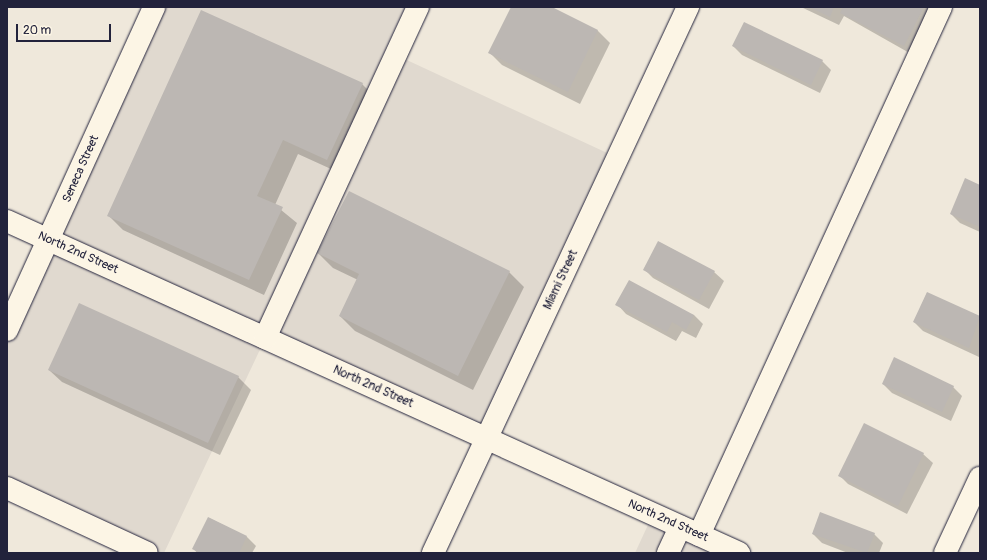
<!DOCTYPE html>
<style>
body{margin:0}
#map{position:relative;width:987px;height:560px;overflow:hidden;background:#efe8db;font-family:Pangolin,sans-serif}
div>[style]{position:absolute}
.built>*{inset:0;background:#e0d9cf}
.shadow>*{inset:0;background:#0003}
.building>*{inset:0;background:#bcb7b3}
.roads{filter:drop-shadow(0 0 1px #22223b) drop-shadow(0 0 1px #22223b)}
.minor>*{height:22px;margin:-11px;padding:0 11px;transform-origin:11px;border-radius:11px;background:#fcf5e5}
span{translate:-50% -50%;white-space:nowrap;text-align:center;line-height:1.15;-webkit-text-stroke:3px #fcf5e5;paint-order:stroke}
.street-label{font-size:12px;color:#22223b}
.frame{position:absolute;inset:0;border:8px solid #22223b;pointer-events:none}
.scale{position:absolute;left:16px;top:24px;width:95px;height:18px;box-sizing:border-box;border:2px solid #22223b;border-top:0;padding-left:5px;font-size:12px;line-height:14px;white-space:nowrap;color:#22223b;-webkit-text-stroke:3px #fcf5e5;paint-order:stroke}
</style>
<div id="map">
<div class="built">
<i style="clip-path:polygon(154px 7px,418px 7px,396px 55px,618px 158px,487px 439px,265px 339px,164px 553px,147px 553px,7px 488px,7px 330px)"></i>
<i style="clip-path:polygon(653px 514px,739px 553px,635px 553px)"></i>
</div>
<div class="shadow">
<i style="clip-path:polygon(512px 7px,550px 7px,598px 31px,610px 43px,580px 104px,502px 65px,490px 53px)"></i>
<i style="clip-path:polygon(801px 7px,937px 7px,913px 55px,844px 16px,839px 25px)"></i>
<i style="clip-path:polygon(733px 46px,822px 61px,831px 70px,820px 93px,742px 55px)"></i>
<i style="clip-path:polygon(362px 84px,377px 99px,342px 174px,298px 154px,275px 205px,297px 223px,264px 295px,123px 230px,108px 215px)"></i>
<i style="clip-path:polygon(980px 186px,980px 232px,960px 223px,951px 214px)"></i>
<i style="clip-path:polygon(659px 242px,714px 272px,724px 281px,709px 309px,653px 278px,644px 269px)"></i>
<i style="clip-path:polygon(318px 253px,509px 272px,524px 287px,473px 390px,355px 331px,340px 316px,358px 280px,333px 268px)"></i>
<i style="clip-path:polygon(927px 293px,980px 317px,979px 357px,923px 331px,914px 322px)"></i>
<i style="clip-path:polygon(617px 304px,694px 315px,703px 324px,696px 338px,682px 331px,676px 341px,626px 314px)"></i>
<i style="clip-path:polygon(49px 370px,238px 377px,251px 390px,220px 455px,62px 382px)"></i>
<i style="clip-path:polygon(883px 384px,953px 387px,962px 396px,951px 421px,892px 393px)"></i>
<i style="clip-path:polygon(865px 425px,923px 454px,933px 463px,907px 514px,848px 484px,839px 475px)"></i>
<i style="clip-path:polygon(209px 518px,247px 537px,256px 546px,252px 553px,197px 553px,194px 549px)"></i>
<i style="clip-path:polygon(813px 534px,874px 534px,883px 543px,879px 553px,848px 553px,822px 543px)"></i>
</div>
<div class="building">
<i style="clip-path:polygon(511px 7px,552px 7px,598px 30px,568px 92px,488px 53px)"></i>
<i style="clip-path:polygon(809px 7px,834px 7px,830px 17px)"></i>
<i style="clip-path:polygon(843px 7px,924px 7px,904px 46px,840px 13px)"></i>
<i style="clip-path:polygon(201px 10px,363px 83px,327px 160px,283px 140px,257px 196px,283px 207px,249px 280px,107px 216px)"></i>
<i style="clip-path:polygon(744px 22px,823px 60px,811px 85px,732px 46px)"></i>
<i style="clip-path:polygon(965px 178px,980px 185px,980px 227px,950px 214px)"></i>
<i style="clip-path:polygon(349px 191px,510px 271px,458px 376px,339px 316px,359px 274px,317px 253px)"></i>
<i style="clip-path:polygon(658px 241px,715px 271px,699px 300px,643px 270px)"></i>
<i style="clip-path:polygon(629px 280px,694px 315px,686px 330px,672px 322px,667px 332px,615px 305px)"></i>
<i style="clip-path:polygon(927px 292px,980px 316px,969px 348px,913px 322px)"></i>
<i style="clip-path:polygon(79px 303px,239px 376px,208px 443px,48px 370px)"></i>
<i style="clip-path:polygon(894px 357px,954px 386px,942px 412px,882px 384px)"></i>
<i style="clip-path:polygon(864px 423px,924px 453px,898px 506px,838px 476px)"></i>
<i style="clip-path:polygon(820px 512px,875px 533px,867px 553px,812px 534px)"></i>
<i style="clip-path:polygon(208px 517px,247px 536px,239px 553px,200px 553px,192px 549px)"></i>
</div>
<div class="roads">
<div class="minor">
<i style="left:7px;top:221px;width:804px;rotate:24.4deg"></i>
<i style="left:7px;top:330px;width:355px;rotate:-65.5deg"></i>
<i style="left:265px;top:338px;width:365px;rotate:-65.2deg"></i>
<i style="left:7px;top:488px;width:154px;rotate:24.9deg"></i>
<i style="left:699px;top:535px;width:581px;rotate:-65.38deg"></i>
<i style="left:433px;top:553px;width:603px;rotate:-64.97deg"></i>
<i style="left:668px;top:553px;width:29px;rotate:-65deg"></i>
<i style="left:945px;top:553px;width:83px;rotate:-65deg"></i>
</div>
</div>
<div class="street-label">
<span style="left:81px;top:169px;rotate:-66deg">Seneca Street</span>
<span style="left:78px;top:253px;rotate:24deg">North 2nd Street</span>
<span style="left:561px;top:280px;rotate:-65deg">Miami Street</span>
<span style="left:373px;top:387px;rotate:24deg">North 2nd Street</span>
<span style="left:668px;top:521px;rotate:24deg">North 2nd Street</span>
</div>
<div class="frame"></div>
<div class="scale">20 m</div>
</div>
